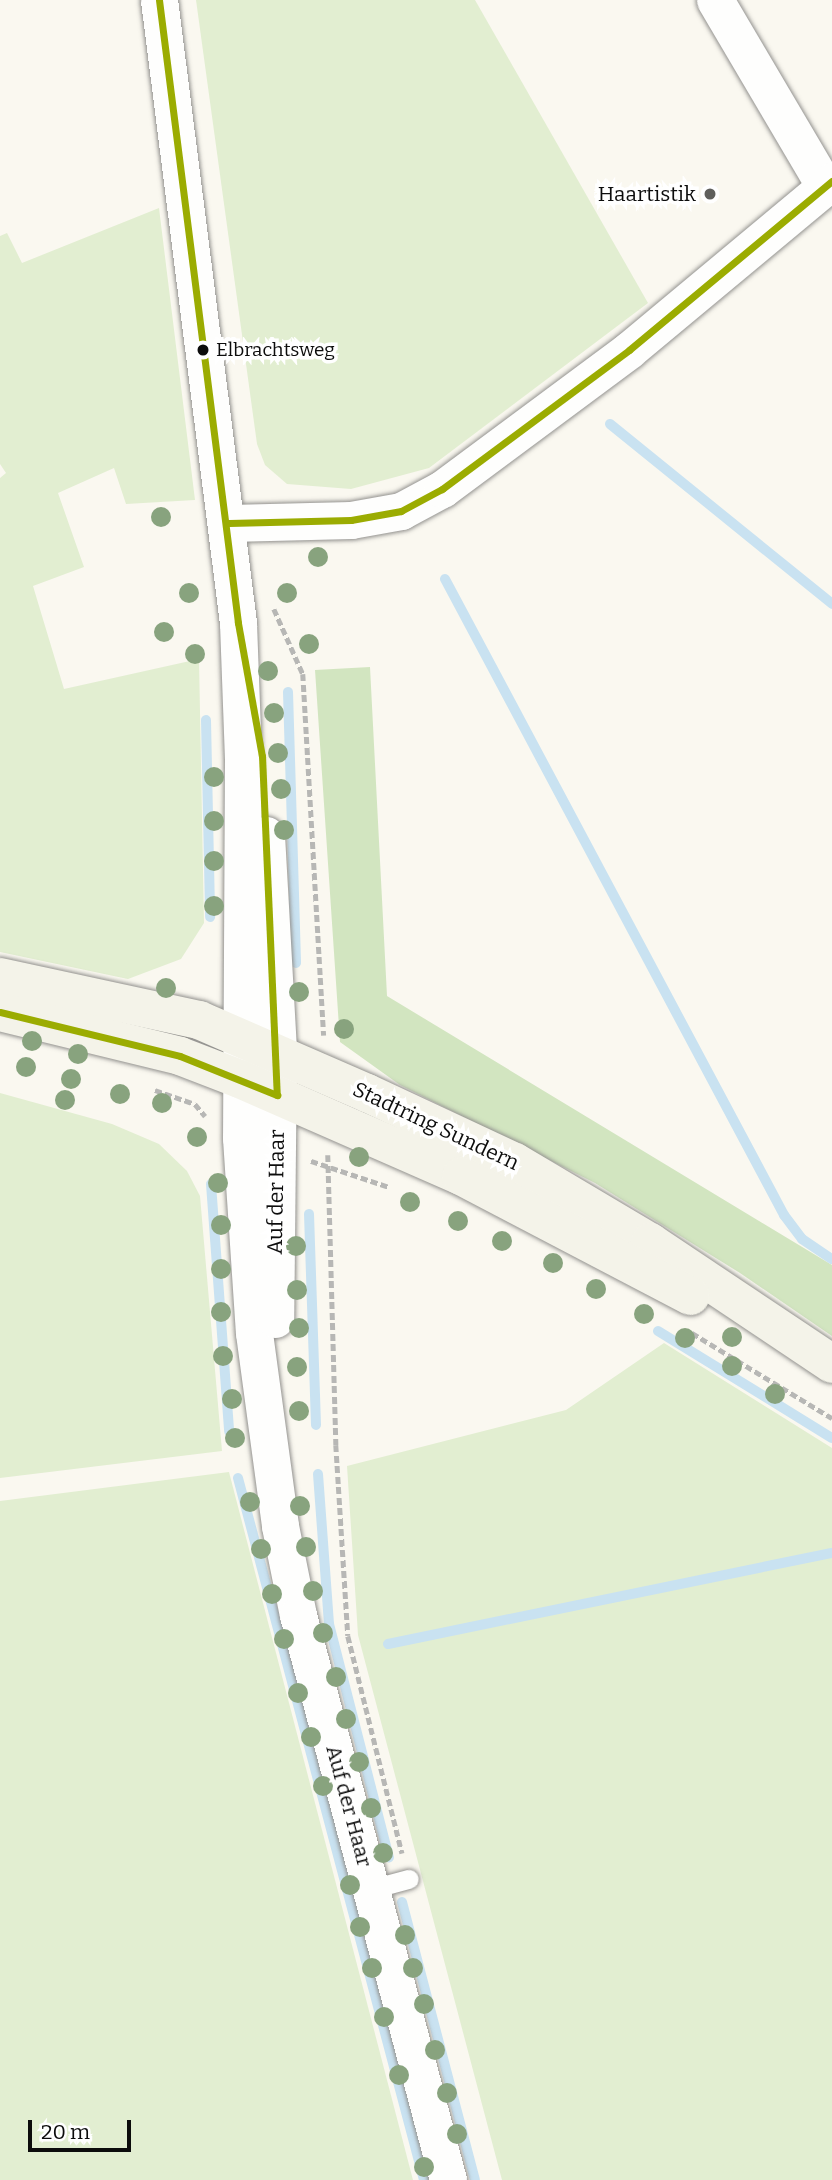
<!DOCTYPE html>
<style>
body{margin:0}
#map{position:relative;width:832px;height:2180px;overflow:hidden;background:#faf8f0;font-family:Bitter,serif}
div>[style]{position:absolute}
.green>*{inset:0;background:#e2eed1}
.forest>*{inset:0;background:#d2e5c0}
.stream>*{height:10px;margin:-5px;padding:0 5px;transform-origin:5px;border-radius:5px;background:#c9e2f1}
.path>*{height:4.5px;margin-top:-2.25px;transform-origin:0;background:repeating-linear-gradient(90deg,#b7b7b5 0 7px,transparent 0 10.5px)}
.roads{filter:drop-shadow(0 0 2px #93928f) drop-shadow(0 0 2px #93928f)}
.service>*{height:19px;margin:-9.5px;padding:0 9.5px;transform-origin:9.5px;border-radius:9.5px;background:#fefefd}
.minor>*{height:37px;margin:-18.5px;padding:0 18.5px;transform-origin:18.5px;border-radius:18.5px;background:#fefefd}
.secondary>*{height:38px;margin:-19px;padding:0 19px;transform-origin:19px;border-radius:19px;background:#f4f3e9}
.bus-1>*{height:7px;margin:-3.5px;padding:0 3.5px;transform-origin:3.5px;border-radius:3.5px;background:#9bac01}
.trees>*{width:20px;height:20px;margin:-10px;border-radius:50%;background:#88a37e}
.dots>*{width:19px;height:19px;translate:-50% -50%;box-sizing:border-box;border:4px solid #fff;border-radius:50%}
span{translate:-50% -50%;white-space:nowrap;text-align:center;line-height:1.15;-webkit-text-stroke:7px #fff;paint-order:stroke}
.bus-label{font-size:19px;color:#0c0c0c}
.left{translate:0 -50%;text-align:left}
.poi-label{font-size:21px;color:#0c0c0c}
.right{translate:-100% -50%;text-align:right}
.street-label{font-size:21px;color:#0c0c0c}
.scale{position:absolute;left:28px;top:2120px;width:103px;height:32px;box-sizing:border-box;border:4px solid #0c0c0c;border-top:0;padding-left:9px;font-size:21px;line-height:24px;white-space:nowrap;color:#0c0c0c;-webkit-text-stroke:5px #fff;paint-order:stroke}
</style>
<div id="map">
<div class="green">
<i style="clip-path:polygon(196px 0,475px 0,648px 303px,429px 468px,351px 489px,287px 484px,265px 465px,257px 444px)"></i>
<i style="clip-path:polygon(159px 208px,195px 500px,126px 504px,114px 468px,58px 493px,84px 567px,33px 586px,64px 689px,199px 659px,204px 923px,181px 959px,128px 979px,0 952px,0 478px,6px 473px,0 464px,0 236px,7px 233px,22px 263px)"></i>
<i style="clip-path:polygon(0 1093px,112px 1124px,159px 1144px,187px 1171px,200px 1196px,222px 1451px,0 1478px)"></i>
<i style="clip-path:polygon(664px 1343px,832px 1448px,832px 2180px,502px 2180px,358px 1635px,347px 1466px,566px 1410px)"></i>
<i style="clip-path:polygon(229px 1472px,413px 2180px,0 2180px,0 1501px)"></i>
</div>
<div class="forest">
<i style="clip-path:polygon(370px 667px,387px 996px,832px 1265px,832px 1336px,740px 1273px,595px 1183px,400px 1085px,340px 1042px,315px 670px)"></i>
</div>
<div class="stream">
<i style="left:610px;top:424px;width:286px;rotate:39deg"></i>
<i style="left:445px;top:579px;width:721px;rotate:61.94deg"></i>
<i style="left:784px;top:1215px;width:30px;rotate:53deg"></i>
<i style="left:802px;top:1239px;width:36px;rotate:34deg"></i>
<i style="left:288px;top:692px;width:271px;rotate:88.3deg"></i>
<i style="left:206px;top:720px;width:197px;rotate:88.8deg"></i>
<i style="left:211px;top:1184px;width:248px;rotate:85.8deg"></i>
<i style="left:309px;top:1214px;width:211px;rotate:88.1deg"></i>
<i style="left:658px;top:1331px;width:204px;rotate:31.6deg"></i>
<i style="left:318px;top:1474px;width:150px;rotate:85.8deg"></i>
<i style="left:329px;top:1624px;width:241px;rotate:75.6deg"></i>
<i style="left:238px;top:1478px;width:726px;rotate:75.16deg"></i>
<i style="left:388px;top:1644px;width:453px;rotate:-11.6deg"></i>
<i style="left:402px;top:1902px;width:287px;rotate:75.3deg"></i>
</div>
<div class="path">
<i style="left:274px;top:609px;width:71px;rotate:66deg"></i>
<i style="left:303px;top:674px;width:362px;rotate:86.7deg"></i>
<i style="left:155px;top:1090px;width:42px;rotate:19.3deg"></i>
<i style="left:195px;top:1104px;width:16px;rotate:50deg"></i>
<i style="left:328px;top:1155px;width:290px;rotate:88.4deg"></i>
<i style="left:336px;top:1445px;width:191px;rotate:86.4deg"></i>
<i style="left:348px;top:1636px;width:224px;rotate:76deg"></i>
<i style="left:311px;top:1161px;width:82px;rotate:18.4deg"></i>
<i style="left:692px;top:1333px;width:164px;rotate:31.3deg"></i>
</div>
<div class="roads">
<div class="service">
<i style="left:371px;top:1889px;width:39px;rotate:-15deg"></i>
</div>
<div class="minor">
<i style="left:159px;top:0;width:628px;rotate:82.77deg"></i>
<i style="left:238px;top:623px;width:137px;rotate:87.9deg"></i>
<i style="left:243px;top:760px;width:378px;rotate:90.3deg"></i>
<i style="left:241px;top:1138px;width:195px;rotate:86.2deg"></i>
<i style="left:254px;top:1333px;width:195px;rotate:82.3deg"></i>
<i style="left:280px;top:1526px;width:91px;rotate:78.6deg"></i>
<i style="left:298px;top:1615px;width:585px;rotate:75.13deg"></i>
<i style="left:715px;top:0;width:217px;rotate:59.5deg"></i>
<i style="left:229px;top:523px;width:122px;rotate:-1.4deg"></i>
<i style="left:351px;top:520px;width:51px;rotate:-10.2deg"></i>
<i style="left:401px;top:511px;width:47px;rotate:-28.2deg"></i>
<i style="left:442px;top:489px;width:233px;rotate:-36.6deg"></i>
<i style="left:629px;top:350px;width:264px;rotate:-39.8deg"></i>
<i style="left:266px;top:835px;width:217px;rotate:86.8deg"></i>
<i style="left:278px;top:1052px;width:267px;rotate:90.6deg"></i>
</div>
<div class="secondary">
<i style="left:0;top:977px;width:204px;rotate:12.2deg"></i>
<i style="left:199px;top:1020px;width:183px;rotate:23.5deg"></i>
<i style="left:367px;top:1093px;width:163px;rotate:25deg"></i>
<i style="left:515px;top:1162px;width:157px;rotate:30.7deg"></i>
<i style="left:650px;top:1242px;width:219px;rotate:33.8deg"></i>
<i style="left:0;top:1012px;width:185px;rotate:13.7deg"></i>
<i style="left:180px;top:1056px;width:64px;rotate:21deg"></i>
<i style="left:240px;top:1079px;width:241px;rotate:23.7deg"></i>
<i style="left:461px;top:1176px;width:259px;rotate:27.6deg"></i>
</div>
</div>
<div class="bus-1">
<i style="left:159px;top:0;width:628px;rotate:82.77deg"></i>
<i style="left:238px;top:623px;width:135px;rotate:79.8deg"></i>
<i style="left:262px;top:756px;width:339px;rotate:87.5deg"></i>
<i style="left:229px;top:523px;width:122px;rotate:-1.4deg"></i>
<i style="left:351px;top:520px;width:51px;rotate:-10.2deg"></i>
<i style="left:401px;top:511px;width:47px;rotate:-28.2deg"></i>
<i style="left:442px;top:489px;width:233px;rotate:-36.6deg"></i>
<i style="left:629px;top:350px;width:264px;rotate:-39.8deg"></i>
<i style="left:0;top:1012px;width:185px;rotate:13.7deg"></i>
<i style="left:180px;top:1056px;width:105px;rotate:21.9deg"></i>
</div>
<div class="trees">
<i style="left:161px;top:517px"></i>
<i style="left:318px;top:557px"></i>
<i style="left:189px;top:593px"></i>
<i style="left:287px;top:593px"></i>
<i style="left:164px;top:632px"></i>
<i style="left:309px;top:644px"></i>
<i style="left:195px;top:654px"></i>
<i style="left:268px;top:671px"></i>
<i style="left:274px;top:713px"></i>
<i style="left:278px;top:753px"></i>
<i style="left:214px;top:777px"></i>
<i style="left:281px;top:789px"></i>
<i style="left:214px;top:821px"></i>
<i style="left:284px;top:830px"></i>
<i style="left:214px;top:861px"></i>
<i style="left:214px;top:906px"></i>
<i style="left:166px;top:988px"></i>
<i style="left:299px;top:992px"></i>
<i style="left:344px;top:1029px"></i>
<i style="left:32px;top:1041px"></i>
<i style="left:78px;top:1054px"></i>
<i style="left:26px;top:1067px"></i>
<i style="left:71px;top:1079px"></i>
<i style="left:120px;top:1094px"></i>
<i style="left:65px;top:1100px"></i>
<i style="left:162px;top:1103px"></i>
<i style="left:197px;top:1137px"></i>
<i style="left:359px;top:1157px"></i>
<i style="left:218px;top:1183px"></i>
<i style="left:410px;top:1202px"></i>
<i style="left:458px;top:1221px"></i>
<i style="left:221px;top:1225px"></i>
<i style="left:502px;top:1241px"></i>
<i style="left:296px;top:1246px"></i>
<i style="left:553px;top:1263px"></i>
<i style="left:221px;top:1269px"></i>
<i style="left:596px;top:1289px"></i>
<i style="left:297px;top:1290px"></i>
<i style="left:221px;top:1312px"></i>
<i style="left:644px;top:1314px"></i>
<i style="left:299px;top:1328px"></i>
<i style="left:732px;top:1337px"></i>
<i style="left:685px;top:1338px"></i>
<i style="left:223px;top:1356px"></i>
<i style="left:732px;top:1366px"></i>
<i style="left:297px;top:1367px"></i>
<i style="left:775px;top:1394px"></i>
<i style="left:232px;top:1399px"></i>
<i style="left:299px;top:1411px"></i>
<i style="left:235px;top:1438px"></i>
<i style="left:250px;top:1502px"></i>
<i style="left:300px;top:1506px"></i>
<i style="left:306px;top:1547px"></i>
<i style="left:261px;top:1549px"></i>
<i style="left:313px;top:1591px"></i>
<i style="left:272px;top:1594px"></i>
<i style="left:323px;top:1633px"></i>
<i style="left:284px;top:1639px"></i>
<i style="left:336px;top:1677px"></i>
<i style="left:298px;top:1693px"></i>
<i style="left:346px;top:1719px"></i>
<i style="left:311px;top:1737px"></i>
<i style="left:359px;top:1762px"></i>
<i style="left:323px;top:1786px"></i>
<i style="left:371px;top:1808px"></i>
<i style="left:383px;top:1853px"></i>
<i style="left:350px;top:1885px"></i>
<i style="left:360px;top:1927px"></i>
<i style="left:405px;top:1935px"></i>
<i style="left:372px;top:1968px"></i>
<i style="left:413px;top:1968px"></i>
<i style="left:424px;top:2004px"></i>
<i style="left:384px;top:2017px"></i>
<i style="left:435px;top:2050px"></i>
<i style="left:399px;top:2075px"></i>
<i style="left:447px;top:2093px"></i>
<i style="left:457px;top:2134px"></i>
<i style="left:424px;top:2167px"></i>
</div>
<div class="dots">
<i style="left:710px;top:194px;background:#5f5f5c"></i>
<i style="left:203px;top:350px;background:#0c0c0c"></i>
</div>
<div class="bus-label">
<span class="left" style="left:216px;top:350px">Elbrachtsweg</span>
</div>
<div class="poi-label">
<span class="right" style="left:696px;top:194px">Haartistik</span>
</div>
<div class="street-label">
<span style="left:436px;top:1126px;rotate:25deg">Stadtring Sundern</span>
<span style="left:276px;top:1192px;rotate:-89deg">Auf der Haar</span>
<span style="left:349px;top:1806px;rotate:75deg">Auf der Haar</span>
</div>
<div class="scale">20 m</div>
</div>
